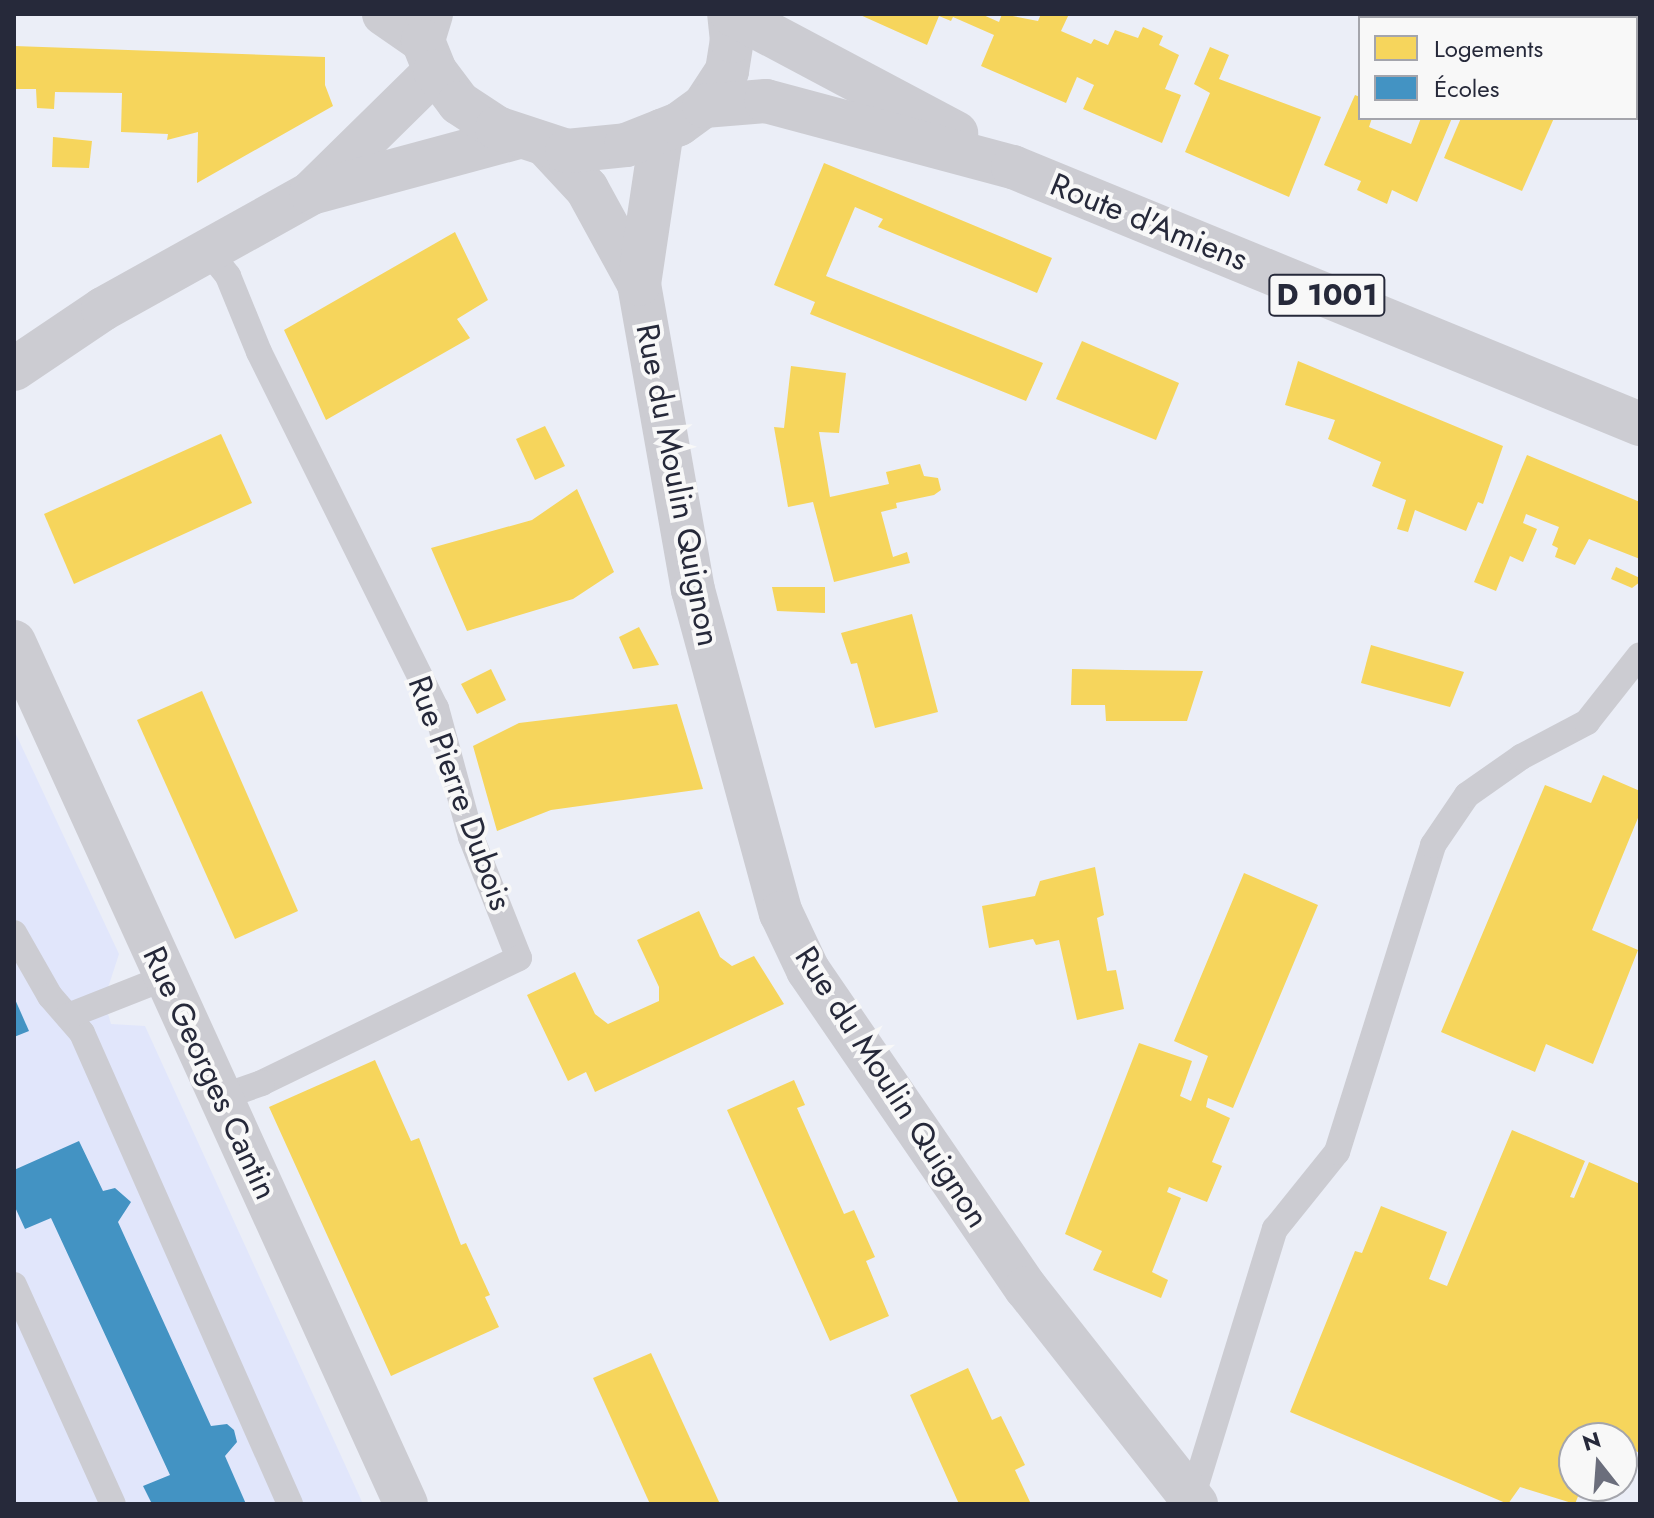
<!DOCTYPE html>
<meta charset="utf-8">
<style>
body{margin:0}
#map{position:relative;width:1654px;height:1518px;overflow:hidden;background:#ebeef7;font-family:Jost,sans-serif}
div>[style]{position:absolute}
.built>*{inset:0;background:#e1e6fb}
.homes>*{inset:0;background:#f6d55c}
.schools>*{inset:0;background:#4393c3}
.service>*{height:26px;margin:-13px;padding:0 13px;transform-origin:13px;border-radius:13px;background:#ccccd2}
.minor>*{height:44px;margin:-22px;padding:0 22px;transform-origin:22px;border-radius:22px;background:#ccccd2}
.primary>*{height:44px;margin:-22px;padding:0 22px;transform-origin:22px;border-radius:22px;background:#ccccd2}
span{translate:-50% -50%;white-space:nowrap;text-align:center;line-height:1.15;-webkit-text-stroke:8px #f8f8f8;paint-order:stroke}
.shield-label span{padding:2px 6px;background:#f8f8f8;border:2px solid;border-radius:6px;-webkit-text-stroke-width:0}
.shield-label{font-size:30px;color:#26293a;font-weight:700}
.street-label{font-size:32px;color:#26293a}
.frame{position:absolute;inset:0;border:16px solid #26293a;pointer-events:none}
.legend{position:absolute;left:1358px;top:16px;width:280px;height:104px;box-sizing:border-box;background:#f8f8f8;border:2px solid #a4a5ac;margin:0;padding:10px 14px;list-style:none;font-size:24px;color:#26293a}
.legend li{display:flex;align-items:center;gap:16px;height:40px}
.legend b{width:40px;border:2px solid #a4a5ac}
.north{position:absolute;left:1558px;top:1422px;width:80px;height:80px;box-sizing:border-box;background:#f8f8f8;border:2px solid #a4a5ac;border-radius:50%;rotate:343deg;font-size:22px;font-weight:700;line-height:32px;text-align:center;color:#26293a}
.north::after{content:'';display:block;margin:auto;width:28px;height:36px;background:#6b6e7c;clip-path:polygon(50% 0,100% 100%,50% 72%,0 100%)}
</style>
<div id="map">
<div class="built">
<i style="clip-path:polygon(14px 730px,119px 954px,104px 1000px,111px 1024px,145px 1026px,363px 1504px,14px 1504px)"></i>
</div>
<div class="homes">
<i style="clip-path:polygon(858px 14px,981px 14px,999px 22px,1002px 14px,1038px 21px,1041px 14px,1069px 14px,1061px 31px,1091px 44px,1094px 39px,1108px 45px,1115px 30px,1138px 38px,1143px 27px,1163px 36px,1159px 45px,1179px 55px,1165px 89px,1181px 95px,1162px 143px,1083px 109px,1094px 85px,1077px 77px,1066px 103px,981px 66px,994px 35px,953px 17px,951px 21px,939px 16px,927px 45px)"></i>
<i style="clip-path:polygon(14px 46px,325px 57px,325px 85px,333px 106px,197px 183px,198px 132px,167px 140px,168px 134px,121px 132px,122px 93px,55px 92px,54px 109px,37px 108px,36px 89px,14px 89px)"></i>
<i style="clip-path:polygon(1210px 47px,1229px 55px,1219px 79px,1321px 117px,1289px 197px,1185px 152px,1210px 93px,1194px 84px)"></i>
<i style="clip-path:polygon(1355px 95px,1360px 97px,1360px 118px,1372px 118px,1369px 127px,1411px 144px,1421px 118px,1452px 118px,1417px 202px,1392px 190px,1387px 204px,1357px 190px,1361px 181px,1324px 165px)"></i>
<i style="clip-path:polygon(1461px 118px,1554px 118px,1522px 191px,1444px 158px)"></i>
<i style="clip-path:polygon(53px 137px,92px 141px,89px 168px,52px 167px)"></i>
<i style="clip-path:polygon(824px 163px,1052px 258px,1037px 293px,878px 227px,883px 219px,855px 207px,826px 276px,1043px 363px,1026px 401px,810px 314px,815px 302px,774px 285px)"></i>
<i style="clip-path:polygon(455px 232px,488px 300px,457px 319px,470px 338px,326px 420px,284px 330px)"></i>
<i style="clip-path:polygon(1082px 341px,1179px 383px,1156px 440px,1056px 399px)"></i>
<i style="clip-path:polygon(1298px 361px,1503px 446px,1483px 504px,1478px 502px,1466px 531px,1415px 510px,1408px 532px,1397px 529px,1406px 500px,1372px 486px,1381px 462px,1328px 439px,1335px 420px,1285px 405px)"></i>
<i style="clip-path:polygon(791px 366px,846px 373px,839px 433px,819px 432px,830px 497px,889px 484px,886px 472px,920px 464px,924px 476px,938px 478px,941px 490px,934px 495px,896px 503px,897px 508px,881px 512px,893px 557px,907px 552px,910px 563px,834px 582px,813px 502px,788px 507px,774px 427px,784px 428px)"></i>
<i style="clip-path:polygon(545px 426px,565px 466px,535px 480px,516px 439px)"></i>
<i style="clip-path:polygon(221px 434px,252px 503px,74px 584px,44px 514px)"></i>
<i style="clip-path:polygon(1527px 455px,1640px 502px,1640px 559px,1589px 539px,1575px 565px,1555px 557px,1558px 548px,1552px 545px,1559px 527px,1526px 514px,1523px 523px,1537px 529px,1523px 562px,1510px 556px,1496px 591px,1474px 582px)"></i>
<i style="clip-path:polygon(577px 489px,614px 572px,573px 599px,467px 631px,431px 548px,532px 520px)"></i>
<i style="clip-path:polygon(1616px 567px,1640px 578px,1640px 582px,1632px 588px,1611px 579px)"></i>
<i style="clip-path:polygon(772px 587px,825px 587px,825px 613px,777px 611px)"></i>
<i style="clip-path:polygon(912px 614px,938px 712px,875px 728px,857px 663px,851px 664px,841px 633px)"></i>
<i style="clip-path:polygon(639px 627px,659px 665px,633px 669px,619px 637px)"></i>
<i style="clip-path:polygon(1371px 645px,1464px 672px,1450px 707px,1361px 683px)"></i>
<i style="clip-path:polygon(491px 669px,506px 700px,477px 714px,461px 684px)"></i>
<i style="clip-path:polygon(1072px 669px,1126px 670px,1203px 671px,1187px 721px,1106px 721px,1105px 705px,1071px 705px)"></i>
<i style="clip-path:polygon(202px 691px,298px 911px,235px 939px,137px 720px)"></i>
<i style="clip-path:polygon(677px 704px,703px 789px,551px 810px,497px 831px,473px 746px,519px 723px)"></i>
<i style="clip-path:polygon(1603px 775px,1640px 791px,1640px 813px,1592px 930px,1638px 950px,1593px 1064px,1546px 1044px,1535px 1072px,1441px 1032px,1545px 785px,1591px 803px)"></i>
<i style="clip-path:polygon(1095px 867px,1104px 915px,1097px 918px,1107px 971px,1116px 970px,1124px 1009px,1077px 1020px,1059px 940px,1036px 945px,1033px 939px,989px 948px,982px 906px,1035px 896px,1040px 881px)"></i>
<i style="clip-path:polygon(1244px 873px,1318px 905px,1233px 1108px,1208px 1098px,1206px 1107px,1230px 1118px,1212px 1162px,1222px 1166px,1207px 1202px,1169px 1187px,1167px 1192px,1181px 1198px,1152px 1272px,1168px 1280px,1161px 1298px,1093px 1270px,1102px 1251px,1065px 1234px,1139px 1043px,1192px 1061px,1180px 1096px,1191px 1101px,1208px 1056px,1174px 1041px)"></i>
<i style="clip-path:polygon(699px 911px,720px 957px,732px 966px,754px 956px,784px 1004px,595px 1092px,586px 1072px,568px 1081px,527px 995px,575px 972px,595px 1014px,608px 1024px,659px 1001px,659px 987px,637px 940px)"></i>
<i style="clip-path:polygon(375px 1060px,411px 1141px,419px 1138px,461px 1245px,466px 1243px,490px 1295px,485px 1297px,499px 1327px,391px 1376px,269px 1107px)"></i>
<i style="clip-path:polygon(794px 1080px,805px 1105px,797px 1108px,844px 1214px,854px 1210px,875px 1257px,866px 1261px,889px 1316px,830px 1341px,727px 1110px)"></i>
<i style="clip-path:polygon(1512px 1130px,1585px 1161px,1570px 1197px,1574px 1198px,1589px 1162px,1640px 1184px,1640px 1453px,1622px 1445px,1622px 1438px,1574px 1438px,1574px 1486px,1582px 1486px,1575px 1504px,1520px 1487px,1508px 1504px,1290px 1412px,1355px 1251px,1362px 1253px,1381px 1206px,1447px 1232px,1429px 1279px,1447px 1286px)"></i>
<i style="clip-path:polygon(651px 1353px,720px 1504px,650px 1504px,593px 1378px)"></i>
<i style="clip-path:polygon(968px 1368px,992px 1420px,1001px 1416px,1025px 1465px,1015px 1470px,1031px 1504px,959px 1504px,910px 1395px)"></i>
</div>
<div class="schools">
<i style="clip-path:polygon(14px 997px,29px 1031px,14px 1037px)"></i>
<i style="clip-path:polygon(79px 1141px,103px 1191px,115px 1188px,131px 1202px,118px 1222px,211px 1426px,227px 1424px,234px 1430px,237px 1442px,225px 1456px,246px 1504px,152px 1504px,143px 1486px,170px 1475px,51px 1218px,25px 1229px,14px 1205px,14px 1170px)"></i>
</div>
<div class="service">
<i style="left:208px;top:251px;width:32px;rotate:51deg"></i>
<i style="left:228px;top:276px;width:82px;rotate:67.8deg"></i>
<i style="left:259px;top:352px;width:398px;rotate:63.6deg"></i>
<i style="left:436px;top:708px;width:134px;rotate:74.8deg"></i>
<i style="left:471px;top:837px;width:130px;rotate:68.4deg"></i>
<i style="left:519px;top:958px;width:286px;rotate:154.1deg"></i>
<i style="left:262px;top:1083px;width:42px;rotate:160.7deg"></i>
<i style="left:14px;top:933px;width:73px;rotate:60.3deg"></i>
<i style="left:50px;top:996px;width:49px;rotate:49.1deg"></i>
<i style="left:82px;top:1033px;width:515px;rotate:66.17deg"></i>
<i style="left:68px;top:1016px;width:106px;rotate:-21.5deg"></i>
<i style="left:14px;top:1285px;width:240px;rotate:65.7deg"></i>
<i style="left:1192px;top:1498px;width:282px;rotate:-72.9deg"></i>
<i style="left:1275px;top:1229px;width:99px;rotate:-51.2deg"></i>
<i style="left:1337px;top:1152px;width:322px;rotate:-72.6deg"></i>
<i style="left:1433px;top:845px;width:60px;rotate:-55.8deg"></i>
<i style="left:1467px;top:795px;width:66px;rotate:-35.1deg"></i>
<i style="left:1521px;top:757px;width:75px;rotate:-27.9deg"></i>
<i style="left:1587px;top:722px;width:85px;rotate:-51.7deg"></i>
</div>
<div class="minor">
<i style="left:548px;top:147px;width:57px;rotate:47.1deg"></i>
<i style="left:587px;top:189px;width:108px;rotate:61.3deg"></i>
<i style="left:639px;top:284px;width:311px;rotate:80deg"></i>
<i style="left:693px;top:590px;width:335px;rotate:74.8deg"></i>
<i style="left:781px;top:913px;width:63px;rotate:64.7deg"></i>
<i style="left:808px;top:970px;width:386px;rotate:55.6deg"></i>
<i style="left:1026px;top:1288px;width:275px;rotate:51.8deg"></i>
<i style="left:313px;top:191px;width:171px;rotate:-44.5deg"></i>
<i style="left:639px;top:284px;width:155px;rotate:-81.5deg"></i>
<i style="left:14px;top:369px;width:107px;rotate:-34deg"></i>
<i style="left:103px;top:309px;width:238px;rotate:-29.1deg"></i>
<i style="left:311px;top:193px;width:214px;rotate:-15.1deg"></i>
<i style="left:14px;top:642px;width:947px;rotate:65.55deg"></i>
</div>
<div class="primary">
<i style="left:384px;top:14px;width:47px;rotate:34.7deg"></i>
<i style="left:431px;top:14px;width:28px;rotate:107deg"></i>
<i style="left:423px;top:41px;width:32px;rotate:68deg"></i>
<i style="left:435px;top:71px;width:40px;rotate:53deg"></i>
<i style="left:459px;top:103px;width:45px;rotate:33.3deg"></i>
<i style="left:497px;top:128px;width:74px;rotate:18.2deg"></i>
<i style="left:567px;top:151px;width:59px;rotate:-5.8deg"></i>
<i style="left:626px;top:145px;width:57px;rotate:-21.6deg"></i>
<i style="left:679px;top:124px;width:31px;rotate:-36deg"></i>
<i style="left:704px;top:106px;width:42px;rotate:-56.7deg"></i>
<i style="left:727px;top:71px;width:30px;rotate:-81deg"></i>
<i style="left:732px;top:41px;width:27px;rotate:-96deg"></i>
<i style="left:732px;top:14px;width:254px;rotate:28deg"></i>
<i style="left:704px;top:106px;width:62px;rotate:-4.6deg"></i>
<i style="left:766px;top:101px;width:256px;rotate:15deg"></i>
<i style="left:1013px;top:167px;width:678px;rotate:22.29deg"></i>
</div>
<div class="shield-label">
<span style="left:1327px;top:295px">D 1001</span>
</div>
<div class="street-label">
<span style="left:1149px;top:222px;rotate:22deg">Route d'Amiens</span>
<span style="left:678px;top:485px;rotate:79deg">Rue du Moulin Quignon</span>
<span style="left:460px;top:793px;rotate:70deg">Rue Pierre Dubois</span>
<span style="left:210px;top:1073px;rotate:65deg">Rue Georges Cantin</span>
<span style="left:892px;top:1087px;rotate:57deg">Rue du Moulin Quignon</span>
</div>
<div class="frame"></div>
<ul class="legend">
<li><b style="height:22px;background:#f6d55c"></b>Logements</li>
<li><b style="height:22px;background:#4393c3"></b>Écoles</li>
</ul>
<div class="north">N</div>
</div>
